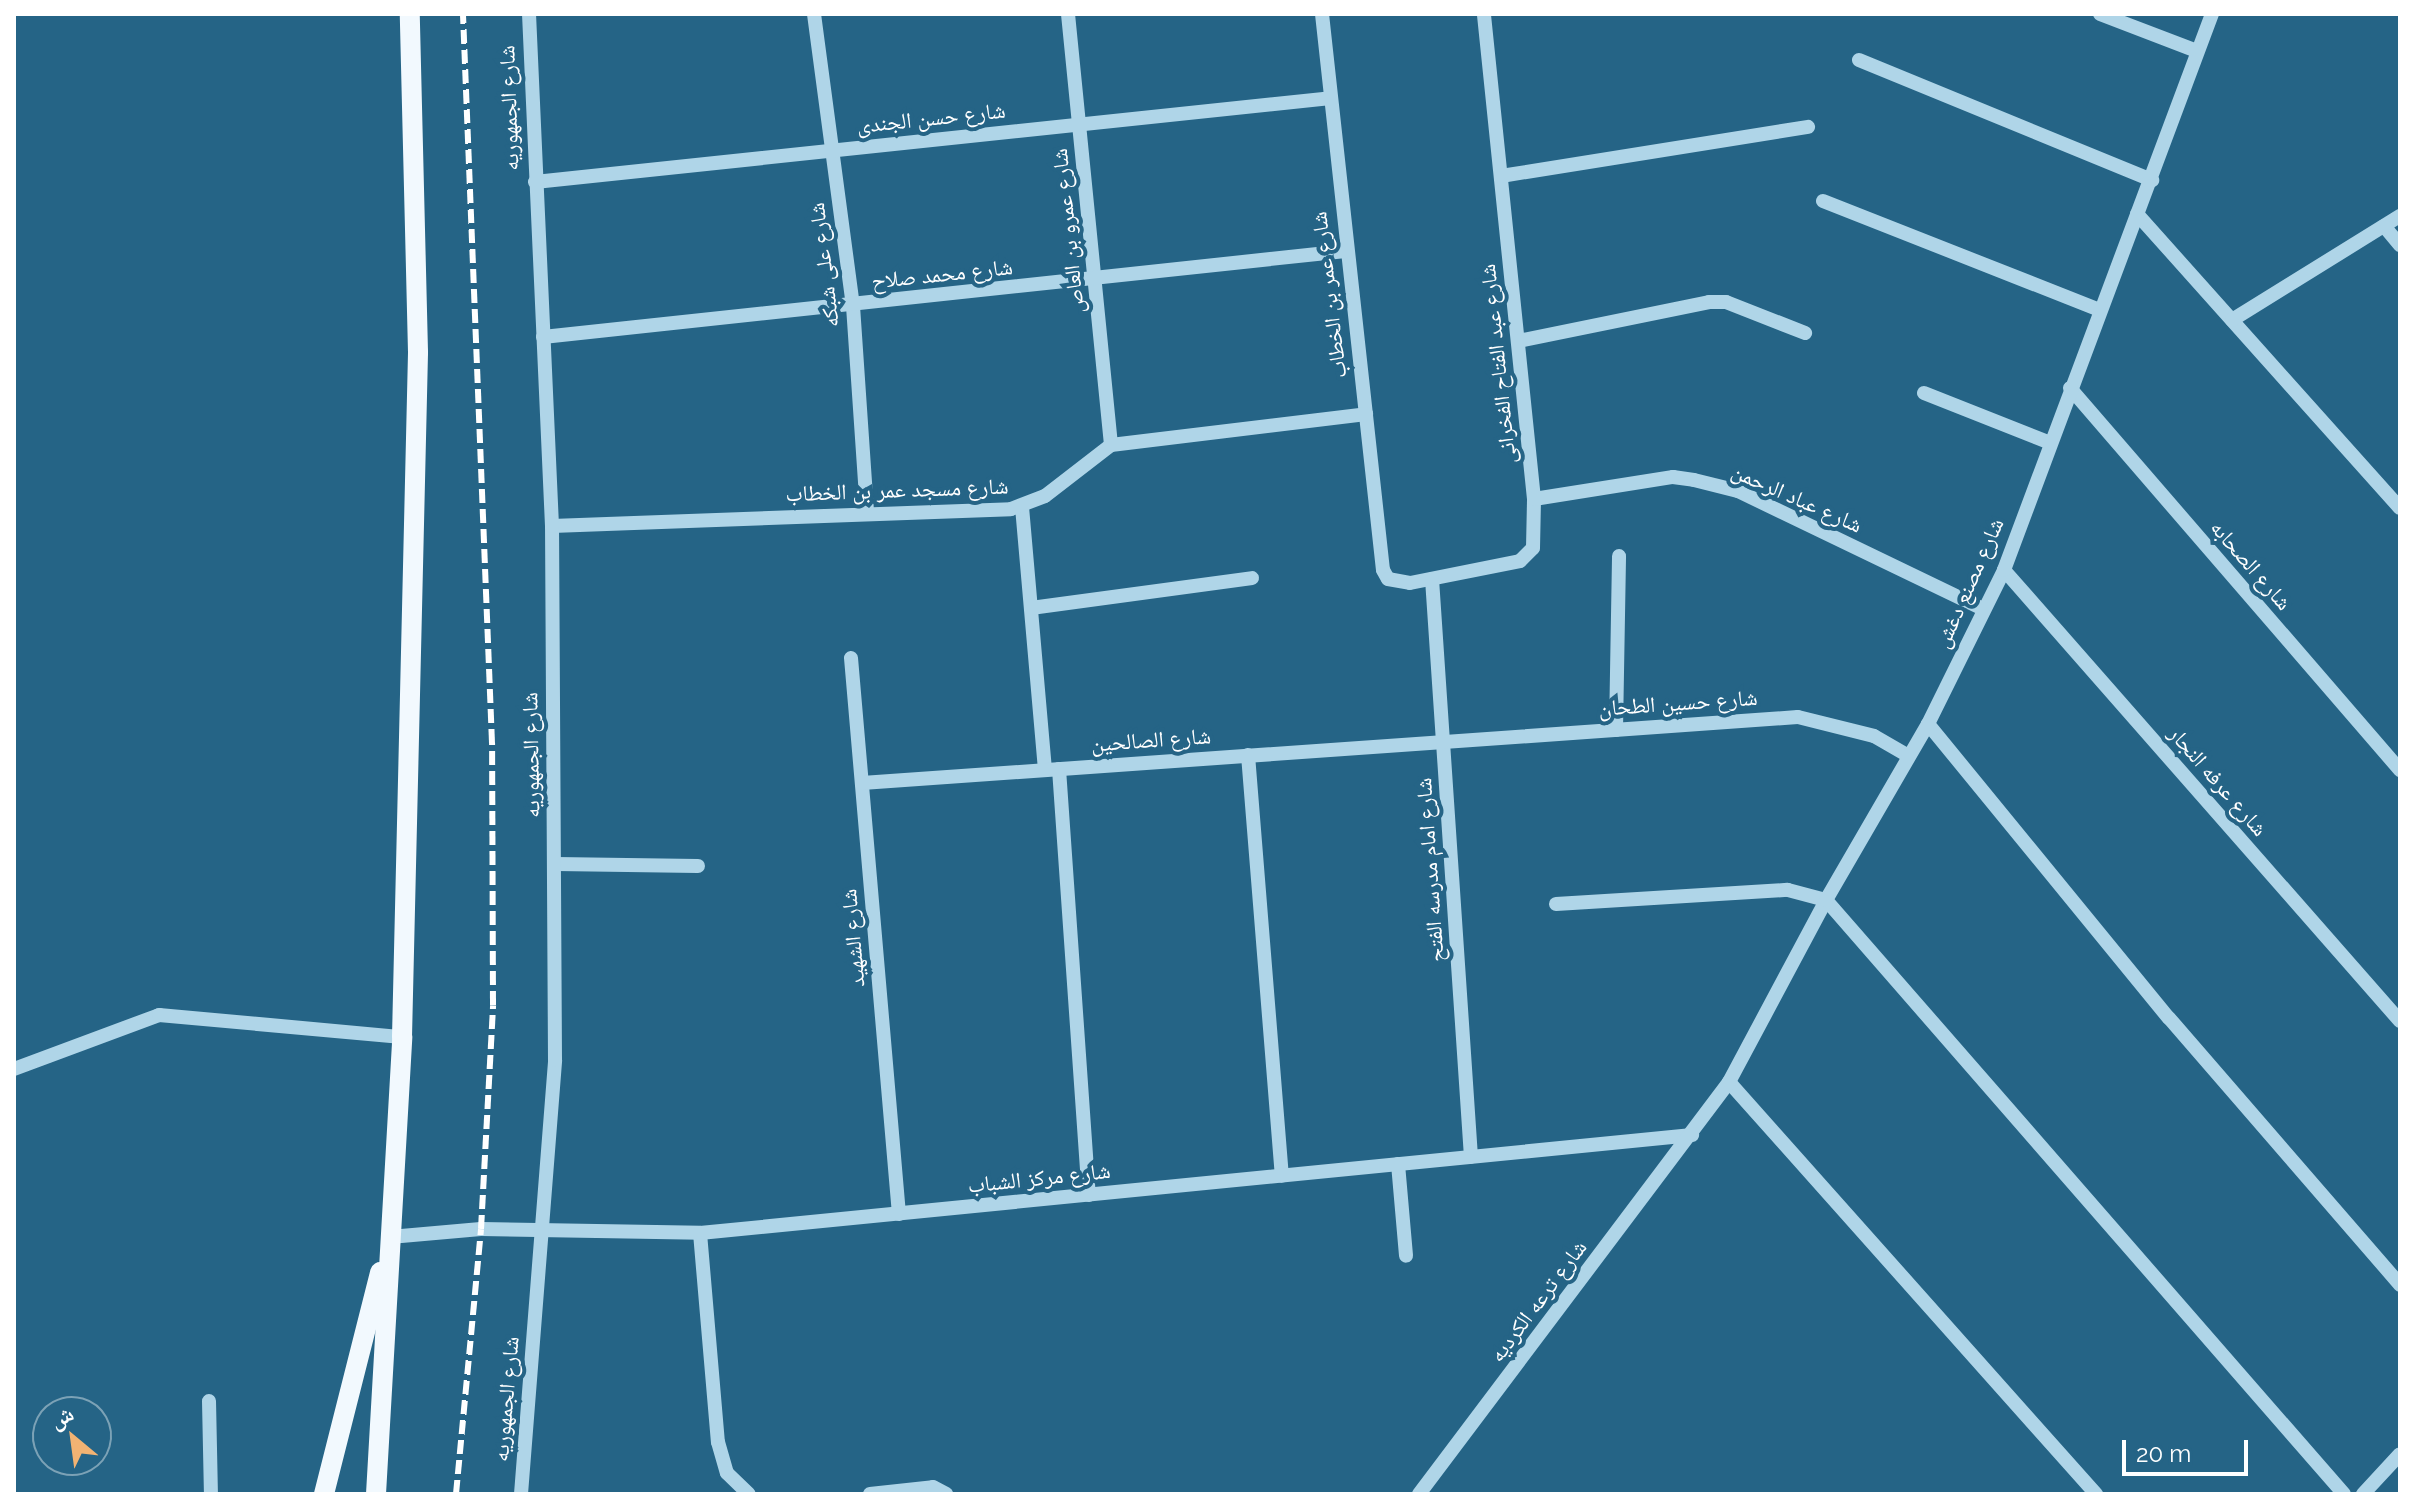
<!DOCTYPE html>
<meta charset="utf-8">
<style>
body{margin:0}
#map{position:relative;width:2414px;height:1508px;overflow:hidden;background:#256486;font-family:Raleway,"Noto Naskh Arabic",sans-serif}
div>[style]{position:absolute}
.minor>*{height:14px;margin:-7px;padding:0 7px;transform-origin:7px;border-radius:7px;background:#afd5e8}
.major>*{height:20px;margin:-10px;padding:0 10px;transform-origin:10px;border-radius:10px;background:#f2f9fe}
.rail>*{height:6px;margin-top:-3px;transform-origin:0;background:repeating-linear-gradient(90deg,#fff 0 14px,transparent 0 20px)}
span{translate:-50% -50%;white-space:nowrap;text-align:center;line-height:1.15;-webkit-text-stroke:8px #256486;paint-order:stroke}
.street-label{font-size:22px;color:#fff}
.frame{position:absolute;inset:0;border:16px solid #fff;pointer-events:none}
.north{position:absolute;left:32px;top:1396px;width:80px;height:80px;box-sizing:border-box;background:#256486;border:2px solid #7ca2b6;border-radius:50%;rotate:331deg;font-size:22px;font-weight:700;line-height:32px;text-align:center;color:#fff}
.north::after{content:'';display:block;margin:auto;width:28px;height:36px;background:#f2b373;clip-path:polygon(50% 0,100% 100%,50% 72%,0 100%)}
.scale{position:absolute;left:2122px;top:1440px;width:126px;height:36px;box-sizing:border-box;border:4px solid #fff;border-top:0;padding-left:10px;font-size:24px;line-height:28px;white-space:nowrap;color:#fff;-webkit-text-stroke:6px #256486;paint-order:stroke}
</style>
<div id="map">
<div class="minor">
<i style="left:814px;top:14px;width:295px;rotate:82.4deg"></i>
<i style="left:853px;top:306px;width:206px;rotate:86.1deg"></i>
<i style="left:1068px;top:14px;width:433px;rotate:84.3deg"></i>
<i style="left:1322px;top:14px;width:559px;rotate:83.74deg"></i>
<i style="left:1383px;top:570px;width:10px;rotate:61deg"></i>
<i style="left:1388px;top:579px;width:22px;rotate:10deg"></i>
<i style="left:1410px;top:583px;width:112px;rotate:-11.3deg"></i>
<i style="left:1520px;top:561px;width:18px;rotate:-45deg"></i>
<i style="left:1533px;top:548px;width:49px;rotate:-88.8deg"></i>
<i style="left:1534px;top:499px;width:488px;rotate:-95.9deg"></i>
<i style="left:2100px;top:14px;width:104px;rotate:20.9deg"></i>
<i style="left:1859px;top:60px;width:317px;rotate:22.3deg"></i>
<i style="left:1501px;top:176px;width:311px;rotate:-9.1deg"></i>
<i style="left:535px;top:182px;width:800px;rotate:-6.02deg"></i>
<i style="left:1823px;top:201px;width:298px;rotate:21.5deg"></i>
<i style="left:2137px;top:214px;width:394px;rotate:48.2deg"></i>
<i style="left:2384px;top:226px;width:25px;rotate:50deg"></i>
<i style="left:2232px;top:320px;width:198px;rotate:-31.8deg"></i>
<i style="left:543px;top:337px;width:807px;rotate:-6.12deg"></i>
<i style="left:1518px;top:341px;width:195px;rotate:-11.5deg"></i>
<i style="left:1709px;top:302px;width:17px"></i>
<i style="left:1726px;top:302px;width:85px;rotate:21.4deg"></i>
<i style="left:2070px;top:388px;width:505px;rotate:49.18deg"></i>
<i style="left:1924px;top:393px;width:136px;rotate:21.6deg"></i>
<i style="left:1534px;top:499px;width:141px;rotate:-9deg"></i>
<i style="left:1673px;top:477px;width:21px;rotate:8deg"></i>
<i style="left:1694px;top:480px;width:45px;rotate:14deg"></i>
<i style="left:1738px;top:491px;width:272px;rotate:25.7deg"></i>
<i style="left:1022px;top:507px;width:264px;rotate:85deg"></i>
<i style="left:552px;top:526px;width:459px;rotate:-2.1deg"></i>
<i style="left:1011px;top:509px;width:36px;rotate:-21deg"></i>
<i style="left:1045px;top:496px;width:83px;rotate:-37.7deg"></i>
<i style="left:1111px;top:445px;width:257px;rotate:-6.9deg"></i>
<i style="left:2004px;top:570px;width:600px;rotate:48.72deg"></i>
<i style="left:1432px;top:579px;width:579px;rotate:86.14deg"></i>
<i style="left:1031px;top:608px;width:223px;rotate:-7.7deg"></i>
<i style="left:851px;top:658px;width:558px;rotate:85.07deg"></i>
<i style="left:1928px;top:724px;width:380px;rotate:50.7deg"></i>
<i style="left:2169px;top:1018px;width:353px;rotate:49.1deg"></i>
<i style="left:1616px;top:730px;width:174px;rotate:-89deg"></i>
<i style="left:1248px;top:755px;width:422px;rotate:85.4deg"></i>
<i style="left:1059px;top:769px;width:427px;rotate:86deg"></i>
<i style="left:862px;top:783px;width:938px;rotate:-4.03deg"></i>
<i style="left:1798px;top:717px;width:78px;rotate:14deg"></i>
<i style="left:1874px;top:736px;width:39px;rotate:30deg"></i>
<i style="left:556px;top:864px;width:142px;rotate:0.8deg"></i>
<i style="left:1556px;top:904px;width:232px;rotate:-3.5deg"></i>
<i style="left:1788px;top:890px;width:39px;rotate:15deg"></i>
<i style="left:1826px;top:900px;width:788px;rotate:48.91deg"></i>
<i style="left:14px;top:1069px;width:155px;rotate:-20.4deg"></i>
<i style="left:159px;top:1015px;width:244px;rotate:5.2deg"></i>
<i style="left:1729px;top:1082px;width:552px;rotate:48.31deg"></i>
<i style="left:1398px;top:1164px;width:92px;rotate:85deg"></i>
<i style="left:700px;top:1233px;width:210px;rotate:85.1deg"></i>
<i style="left:718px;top:1442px;width:32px;rotate:74deg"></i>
<i style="left:727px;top:1473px;width:30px;rotate:44deg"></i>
<i style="left:390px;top:1237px;width:91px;rotate:-5deg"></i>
<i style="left:481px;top:1229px;width:219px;rotate:1deg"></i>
<i style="left:700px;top:1233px;width:997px;rotate:-5.64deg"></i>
<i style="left:209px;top:1401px;width:93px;rotate:88.8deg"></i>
<i style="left:521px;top:1494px;width:435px;rotate:-85.5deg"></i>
<i style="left:555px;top:1060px;width:534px;rotate:-90.32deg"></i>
<i style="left:552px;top:526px;width:513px;rotate:-92.57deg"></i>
<i style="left:870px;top:1494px;width:63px;rotate:-6.3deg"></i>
<i style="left:933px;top:1487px;width:15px;rotate:28deg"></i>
<i style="left:1419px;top:1494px;width:516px;rotate:-53.04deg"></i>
<i style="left:1729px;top:1082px;width:206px;rotate:-61.9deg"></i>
<i style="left:1826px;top:900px;width:203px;rotate:-59.9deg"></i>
<i style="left:1928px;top:724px;width:172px;rotate:-63.7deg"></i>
<i style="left:2004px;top:570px;width:594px;rotate:-69.49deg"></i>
<i style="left:2363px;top:1494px;width:54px;rotate:-47.2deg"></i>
</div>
<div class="major">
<i style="left:324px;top:1494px;width:229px;rotate:-75.8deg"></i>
<i style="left:376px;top:1494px;width:458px;rotate:-86.7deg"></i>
<i style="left:402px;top:1037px;width:685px;rotate:-88.66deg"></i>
<i style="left:418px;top:352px;width:338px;rotate:-91.4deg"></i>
</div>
<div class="rail">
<i style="left:456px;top:1494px;width:266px;rotate:-84.6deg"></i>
<i style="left:481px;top:1229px;width:224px;rotate:-86.9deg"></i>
<i style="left:493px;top:1005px;width:262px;rotate:-90.2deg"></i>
<i style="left:492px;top:743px;width:730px;rotate:-92.28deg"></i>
</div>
<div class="street-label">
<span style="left:509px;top:108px;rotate:-92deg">شارع الجمهوريه</span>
<span style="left:931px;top:118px;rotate:-6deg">شارع حسن الجندى</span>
<span style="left:1068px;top:231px;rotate:-96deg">شارع عمرو بن العاص</span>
<span style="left:824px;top:265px;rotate:-97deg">شارع على شبكه</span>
<span style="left:942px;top:274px;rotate:-6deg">شارع محمد صلاح</span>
<span style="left:1329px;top:295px;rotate:-97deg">شارع عمر بن الخطاب</span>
<span style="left:1498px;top:364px;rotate:-96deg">شارع عبد الفتاح الفخرانى</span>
<span style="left:897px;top:490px;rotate:-2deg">شارع مسجد عمر بن الخطاب</span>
<span style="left:1797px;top:498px;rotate:24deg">شارع عباد الرحمن</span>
<span style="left:2251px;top:565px;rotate:49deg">شارع الصحابه</span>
<span style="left:1969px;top:583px;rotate:-66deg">شارع مصنع دغش</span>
<span style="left:1678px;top:703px;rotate:-4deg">شارع حسين الطحان</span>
<span style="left:1151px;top:740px;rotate:-4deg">شارع الصالحين</span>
<span style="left:531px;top:755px;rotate:-91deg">شارع الجمهوريه</span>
<span style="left:2218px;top:781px;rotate:49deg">شارع عرفه النجار</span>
<span style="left:1430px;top:870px;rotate:-94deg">شارع امام مدرسه الفتح</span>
<span style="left:853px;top:938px;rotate:-95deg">شارع الشهيد</span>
<span style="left:1039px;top:1178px;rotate:-6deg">شارع مركز الشباب</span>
<span style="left:1538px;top:1301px;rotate:-53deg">شارع ترعه الكرديه</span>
<span style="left:506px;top:1399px;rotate:-85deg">شارع الجمهوريه</span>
</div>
<div class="frame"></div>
<div class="north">ش</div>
<div class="scale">20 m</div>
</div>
